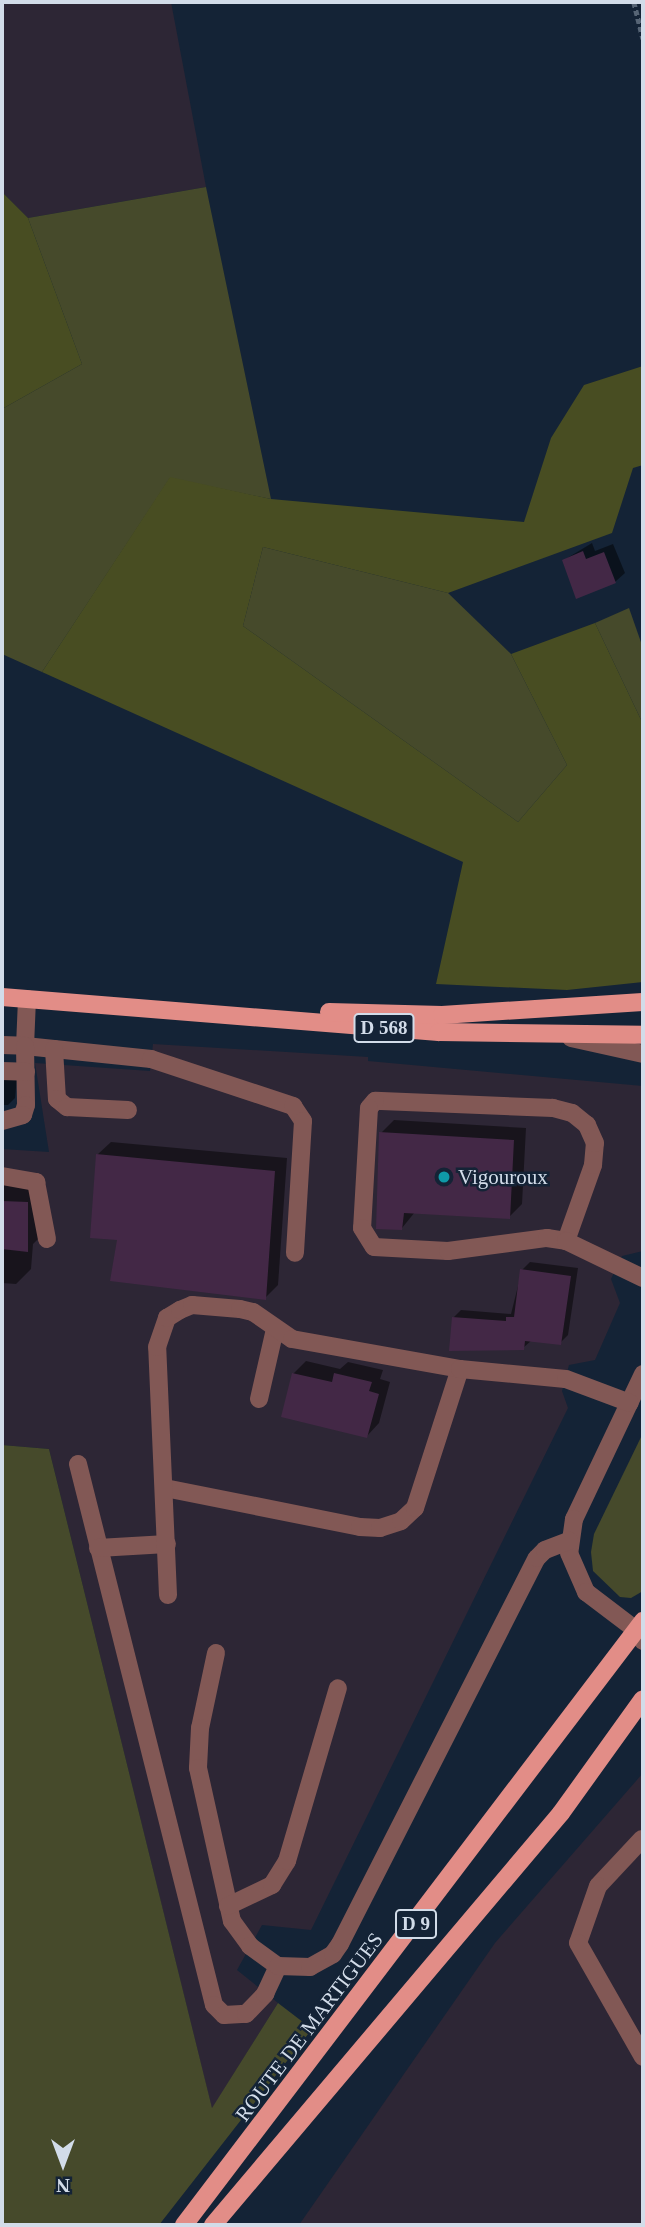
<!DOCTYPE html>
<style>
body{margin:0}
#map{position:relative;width:645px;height:2227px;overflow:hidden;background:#142336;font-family:"Times New Roman",serif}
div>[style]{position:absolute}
.industrial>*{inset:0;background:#2d2635}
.green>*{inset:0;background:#464a2b}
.forest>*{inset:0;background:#484d22}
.shadow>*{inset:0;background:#0007}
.building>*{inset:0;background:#432846}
.path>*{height:4.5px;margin-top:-2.25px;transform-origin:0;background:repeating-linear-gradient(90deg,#566475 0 5px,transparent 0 8.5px)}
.minor>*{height:18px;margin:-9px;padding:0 9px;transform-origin:9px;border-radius:9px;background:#825855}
.major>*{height:18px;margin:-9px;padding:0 9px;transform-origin:9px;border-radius:9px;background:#e28d87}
.dots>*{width:19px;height:19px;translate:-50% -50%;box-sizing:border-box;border:4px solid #142336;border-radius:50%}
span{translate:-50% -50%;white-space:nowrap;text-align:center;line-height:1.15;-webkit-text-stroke:5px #142336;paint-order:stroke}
.shield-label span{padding:2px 5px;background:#142336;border:2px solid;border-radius:5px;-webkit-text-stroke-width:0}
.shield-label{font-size:19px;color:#d2dce9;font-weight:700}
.poi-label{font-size:21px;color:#d2dce9}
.left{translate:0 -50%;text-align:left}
.street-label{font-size:21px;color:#d2dce9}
.frame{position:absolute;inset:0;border:4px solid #d2dce9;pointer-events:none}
.north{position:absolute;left:28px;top:2129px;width:70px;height:70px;-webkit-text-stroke:5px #142336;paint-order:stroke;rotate:180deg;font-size:19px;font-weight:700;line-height:28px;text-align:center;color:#d2dce9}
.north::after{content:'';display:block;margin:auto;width:24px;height:32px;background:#d2dce9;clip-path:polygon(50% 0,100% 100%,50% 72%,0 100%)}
</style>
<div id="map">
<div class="industrial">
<i style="clip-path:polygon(2px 2px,171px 2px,206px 187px,28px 218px,2px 192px)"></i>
<i style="clip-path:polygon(153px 1044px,368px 1057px,368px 1061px,643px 1086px,643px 1251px,622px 1256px,611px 1279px,620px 1303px,595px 1360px,569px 1365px,562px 1391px,568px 1408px,311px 1930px,262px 1925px,237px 1970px,278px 2003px,212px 2109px,49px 1449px,2px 1445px,2px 1149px,49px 1152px,35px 1063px,150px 1071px)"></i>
<i style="clip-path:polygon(643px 1773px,643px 2225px,299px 2225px,495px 1943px)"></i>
</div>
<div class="green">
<i style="clip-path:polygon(206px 187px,271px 499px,170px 478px,42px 672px,2px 654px,2px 409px,82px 364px,28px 218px)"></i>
<i style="clip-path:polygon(263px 547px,448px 593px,511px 654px,567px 765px,518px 822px,243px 626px)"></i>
<i style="clip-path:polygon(629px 608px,643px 648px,643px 724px,595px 623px)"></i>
<i style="clip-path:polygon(643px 1433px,643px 1591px,631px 1598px,620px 1597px,593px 1571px,591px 1552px,594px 1534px)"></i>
<i style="clip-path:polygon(2px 1445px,49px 1449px,212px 2108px,278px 2003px,312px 2029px,159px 2225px,2px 2225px)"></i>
</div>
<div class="forest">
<i style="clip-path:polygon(2px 192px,28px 218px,82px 364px,2px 409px)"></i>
<i style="clip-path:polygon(643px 366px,643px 465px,633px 468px,612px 533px,448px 593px,263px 547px,243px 626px,518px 822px,567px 765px,511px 654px,595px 623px,643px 724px,643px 982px,567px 990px,436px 984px,463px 862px,42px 672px,170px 477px,271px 499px,524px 522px,551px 438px,584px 385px)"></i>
</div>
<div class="shadow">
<i style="clip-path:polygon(592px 543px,595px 551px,613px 544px,625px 573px,615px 582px,564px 560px)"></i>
<i style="clip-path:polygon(2px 1077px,17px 1078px,15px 1098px,8px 1105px,2px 1105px)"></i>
<i style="clip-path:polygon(394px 1120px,526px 1128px,522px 1204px,509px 1217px,415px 1212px,402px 1228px,381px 1133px)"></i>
<i style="clip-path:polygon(111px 1142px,287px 1158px,278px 1285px,265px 1298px,119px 1238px,97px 1155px)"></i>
<i style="clip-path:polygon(2px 1185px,43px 1187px,43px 1234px,33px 1244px,31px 1269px,16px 1284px,2px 1283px)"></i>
<i style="clip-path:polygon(530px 1262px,578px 1268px,568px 1335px,560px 1343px,532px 1340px,523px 1348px,453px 1318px,461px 1310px,511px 1314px,522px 1270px)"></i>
<i style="clip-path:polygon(306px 1361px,340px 1369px,348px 1362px,383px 1370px,380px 1379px,390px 1382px,379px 1423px,367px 1436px,293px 1374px)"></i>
</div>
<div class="building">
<i style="clip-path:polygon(583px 551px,586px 559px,604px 552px,616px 583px,576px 599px,562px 560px)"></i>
<i style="clip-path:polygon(379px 1132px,514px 1140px,510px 1219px,404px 1213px,402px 1230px,376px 1229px)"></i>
<i style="clip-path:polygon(96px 1154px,275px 1171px,266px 1300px,110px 1281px,117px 1240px,90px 1238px)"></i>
<i style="clip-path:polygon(2px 1201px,28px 1202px,28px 1252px,2px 1249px)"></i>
<i style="clip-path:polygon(520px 1269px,571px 1276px,561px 1345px,525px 1341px,524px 1350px,449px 1351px,452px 1317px,506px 1321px,506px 1317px,514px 1317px)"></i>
<i style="clip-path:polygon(292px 1373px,332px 1382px,334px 1373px,372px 1382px,369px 1391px,379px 1394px,367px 1438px,281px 1417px)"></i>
</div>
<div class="path">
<i style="left:634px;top:2px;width:38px;rotate:76deg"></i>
</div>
<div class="minor">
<i style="left:27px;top:999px;width:47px;rotate:92.4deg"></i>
<i style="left:25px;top:1046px;width:127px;rotate:5.9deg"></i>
<i style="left:151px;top:1059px;width:150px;rotate:18.3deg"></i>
<i style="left:293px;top:1106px;width:18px;rotate:56deg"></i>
<i style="left:303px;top:1121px;width:132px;rotate:93.5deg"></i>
<i style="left:571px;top:1038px;width:74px;rotate:12.5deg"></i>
<i style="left:2px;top:1045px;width:23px;rotate:2deg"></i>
<i style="left:25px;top:1046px;width:59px;rotate:89deg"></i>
<i style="left:26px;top:1105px;width:10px;rotate:107deg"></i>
<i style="left:23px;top:1115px;width:22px;rotate:164deg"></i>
<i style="left:54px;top:1049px;width:50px;rotate:86.6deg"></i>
<i style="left:57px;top:1099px;width:13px;rotate:39deg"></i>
<i style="left:67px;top:1107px;width:61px;rotate:2.8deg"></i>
<i style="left:2px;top:1071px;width:24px;rotate:2deg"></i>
<i style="left:2px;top:1176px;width:35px;rotate:10deg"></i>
<i style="left:36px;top:1182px;width:58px;rotate:79.1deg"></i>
<i style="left:566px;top:1241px;width:81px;rotate:-70.4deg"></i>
<i style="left:593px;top:1165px;width:22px;rotate:-85deg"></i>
<i style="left:595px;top:1143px;width:20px;rotate:-114deg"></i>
<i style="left:587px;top:1125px;width:19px;rotate:-141deg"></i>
<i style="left:572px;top:1113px;width:20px;rotate:-165deg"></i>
<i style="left:553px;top:1108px;width:178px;rotate:-177.7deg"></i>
<i style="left:375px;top:1101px;width:9px;rotate:131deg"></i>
<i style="left:369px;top:1108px;width:120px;rotate:93.3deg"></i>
<i style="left:362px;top:1228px;width:22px;rotate:58deg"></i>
<i style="left:374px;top:1247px;width:74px;rotate:3.1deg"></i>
<i style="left:448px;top:1251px;width:100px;rotate:-7.5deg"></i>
<i style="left:547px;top:1238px;width:19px;rotate:9deg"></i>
<i style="left:566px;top:1241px;width:85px;rotate:25.7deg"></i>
<i style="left:643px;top:1374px;width:161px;rotate:115.4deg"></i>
<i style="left:574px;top:1519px;width:34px;rotate:98deg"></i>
<i style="left:569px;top:1553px;width:43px;rotate:66.4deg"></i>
<i style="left:586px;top:1592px;width:63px;rotate:37.2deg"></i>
<i style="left:636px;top:1630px;width:13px;rotate:58deg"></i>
<i style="left:259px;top:1399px;width:72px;rotate:-77.1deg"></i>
<i style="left:78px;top:1464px;width:558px;rotate:75.89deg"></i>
<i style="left:214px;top:2005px;width:14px;rotate:45deg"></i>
<i style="left:224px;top:2015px;width:22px;rotate:-3deg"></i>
<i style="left:246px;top:2014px;width:28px;rotate:-46deg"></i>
<i style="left:265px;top:1994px;width:31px;rotate:-65deg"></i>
<i style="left:165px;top:1488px;width:199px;rotate:11.3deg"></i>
<i style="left:360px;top:1527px;width:20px;rotate:3deg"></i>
<i style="left:380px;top:1528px;width:22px;rotate:-18deg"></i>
<i style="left:401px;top:1521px;width:19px;rotate:-43deg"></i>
<i style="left:415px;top:1508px;width:146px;rotate:-72.1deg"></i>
<i style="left:98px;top:1548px;width:69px;rotate:-3.3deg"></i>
<i style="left:168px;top:1595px;width:248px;rotate:-92.5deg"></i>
<i style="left:157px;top:1347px;width:31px;rotate:-71deg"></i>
<i style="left:167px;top:1318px;width:15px;rotate:-32deg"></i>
<i style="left:180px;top:1310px;width:13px;rotate:-23deg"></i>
<i style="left:192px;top:1305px;width:48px;rotate:4.8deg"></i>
<i style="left:240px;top:1309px;width:13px;rotate:13deg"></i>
<i style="left:253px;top:1312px;width:47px;rotate:34.7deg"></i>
<i style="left:292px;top:1339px;width:171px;rotate:10.1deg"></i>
<i style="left:460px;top:1369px;width:106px;rotate:5.4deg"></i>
<i style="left:566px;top:1379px;width:68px;rotate:20.6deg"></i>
<i style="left:216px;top:1653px;width:77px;rotate:102deg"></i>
<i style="left:200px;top:1728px;width:40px;rotate:92.9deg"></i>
<i style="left:198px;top:1768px;width:157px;rotate:77.5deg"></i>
<i style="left:232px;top:1921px;width:31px;rotate:54deg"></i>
<i style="left:250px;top:1946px;width:34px;rotate:36deg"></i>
<i style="left:278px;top:1966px;width:32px;rotate:2deg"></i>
<i style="left:310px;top:1967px;width:26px;rotate:-29deg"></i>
<i style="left:333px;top:1954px;width:12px;rotate:-55deg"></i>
<i style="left:340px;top:1944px;width:433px;rotate:-63deg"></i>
<i style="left:537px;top:1558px;width:11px;rotate:-45deg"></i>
<i style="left:545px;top:1550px;width:26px;rotate:-21deg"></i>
<i style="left:642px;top:1839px;width:64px;rotate:133.1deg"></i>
<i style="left:598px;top:1886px;width:60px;rotate:109.3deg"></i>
<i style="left:578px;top:1943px;width:131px;rotate:60.3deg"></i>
<i style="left:228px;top:1906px;width:49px;rotate:-25.5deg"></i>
<i style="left:272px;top:1885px;width:28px;rotate:-58deg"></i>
<i style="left:287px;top:1861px;width:180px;rotate:-73.6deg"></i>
</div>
<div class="major">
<i style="left:2px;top:997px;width:438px;rotate:4.6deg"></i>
<i style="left:439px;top:1032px;width:204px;rotate:0.8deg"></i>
<i style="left:329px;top:1012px;width:113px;rotate:1.5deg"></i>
<i style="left:442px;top:1015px;width:201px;rotate:-3.7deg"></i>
<i style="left:184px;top:2225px;width:759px;rotate:-52.77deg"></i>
<i style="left:213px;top:2225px;width:539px;rotate:-49.81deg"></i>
<i style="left:561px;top:1813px;width:140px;rotate:-54.3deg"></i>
</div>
<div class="dots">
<i style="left:444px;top:1177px;background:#0f9aa8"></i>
</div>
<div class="shield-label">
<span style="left:384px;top:1028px">D 568</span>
<span style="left:416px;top:1924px">D 9</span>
</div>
<div class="poi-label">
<span class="left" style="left:458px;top:1177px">Vigouroux</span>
</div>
<div class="street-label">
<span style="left:309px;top:2027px;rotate:-53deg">ROUTE DE MARTIGUES</span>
</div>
<div class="frame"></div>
<div class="north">N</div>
</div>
